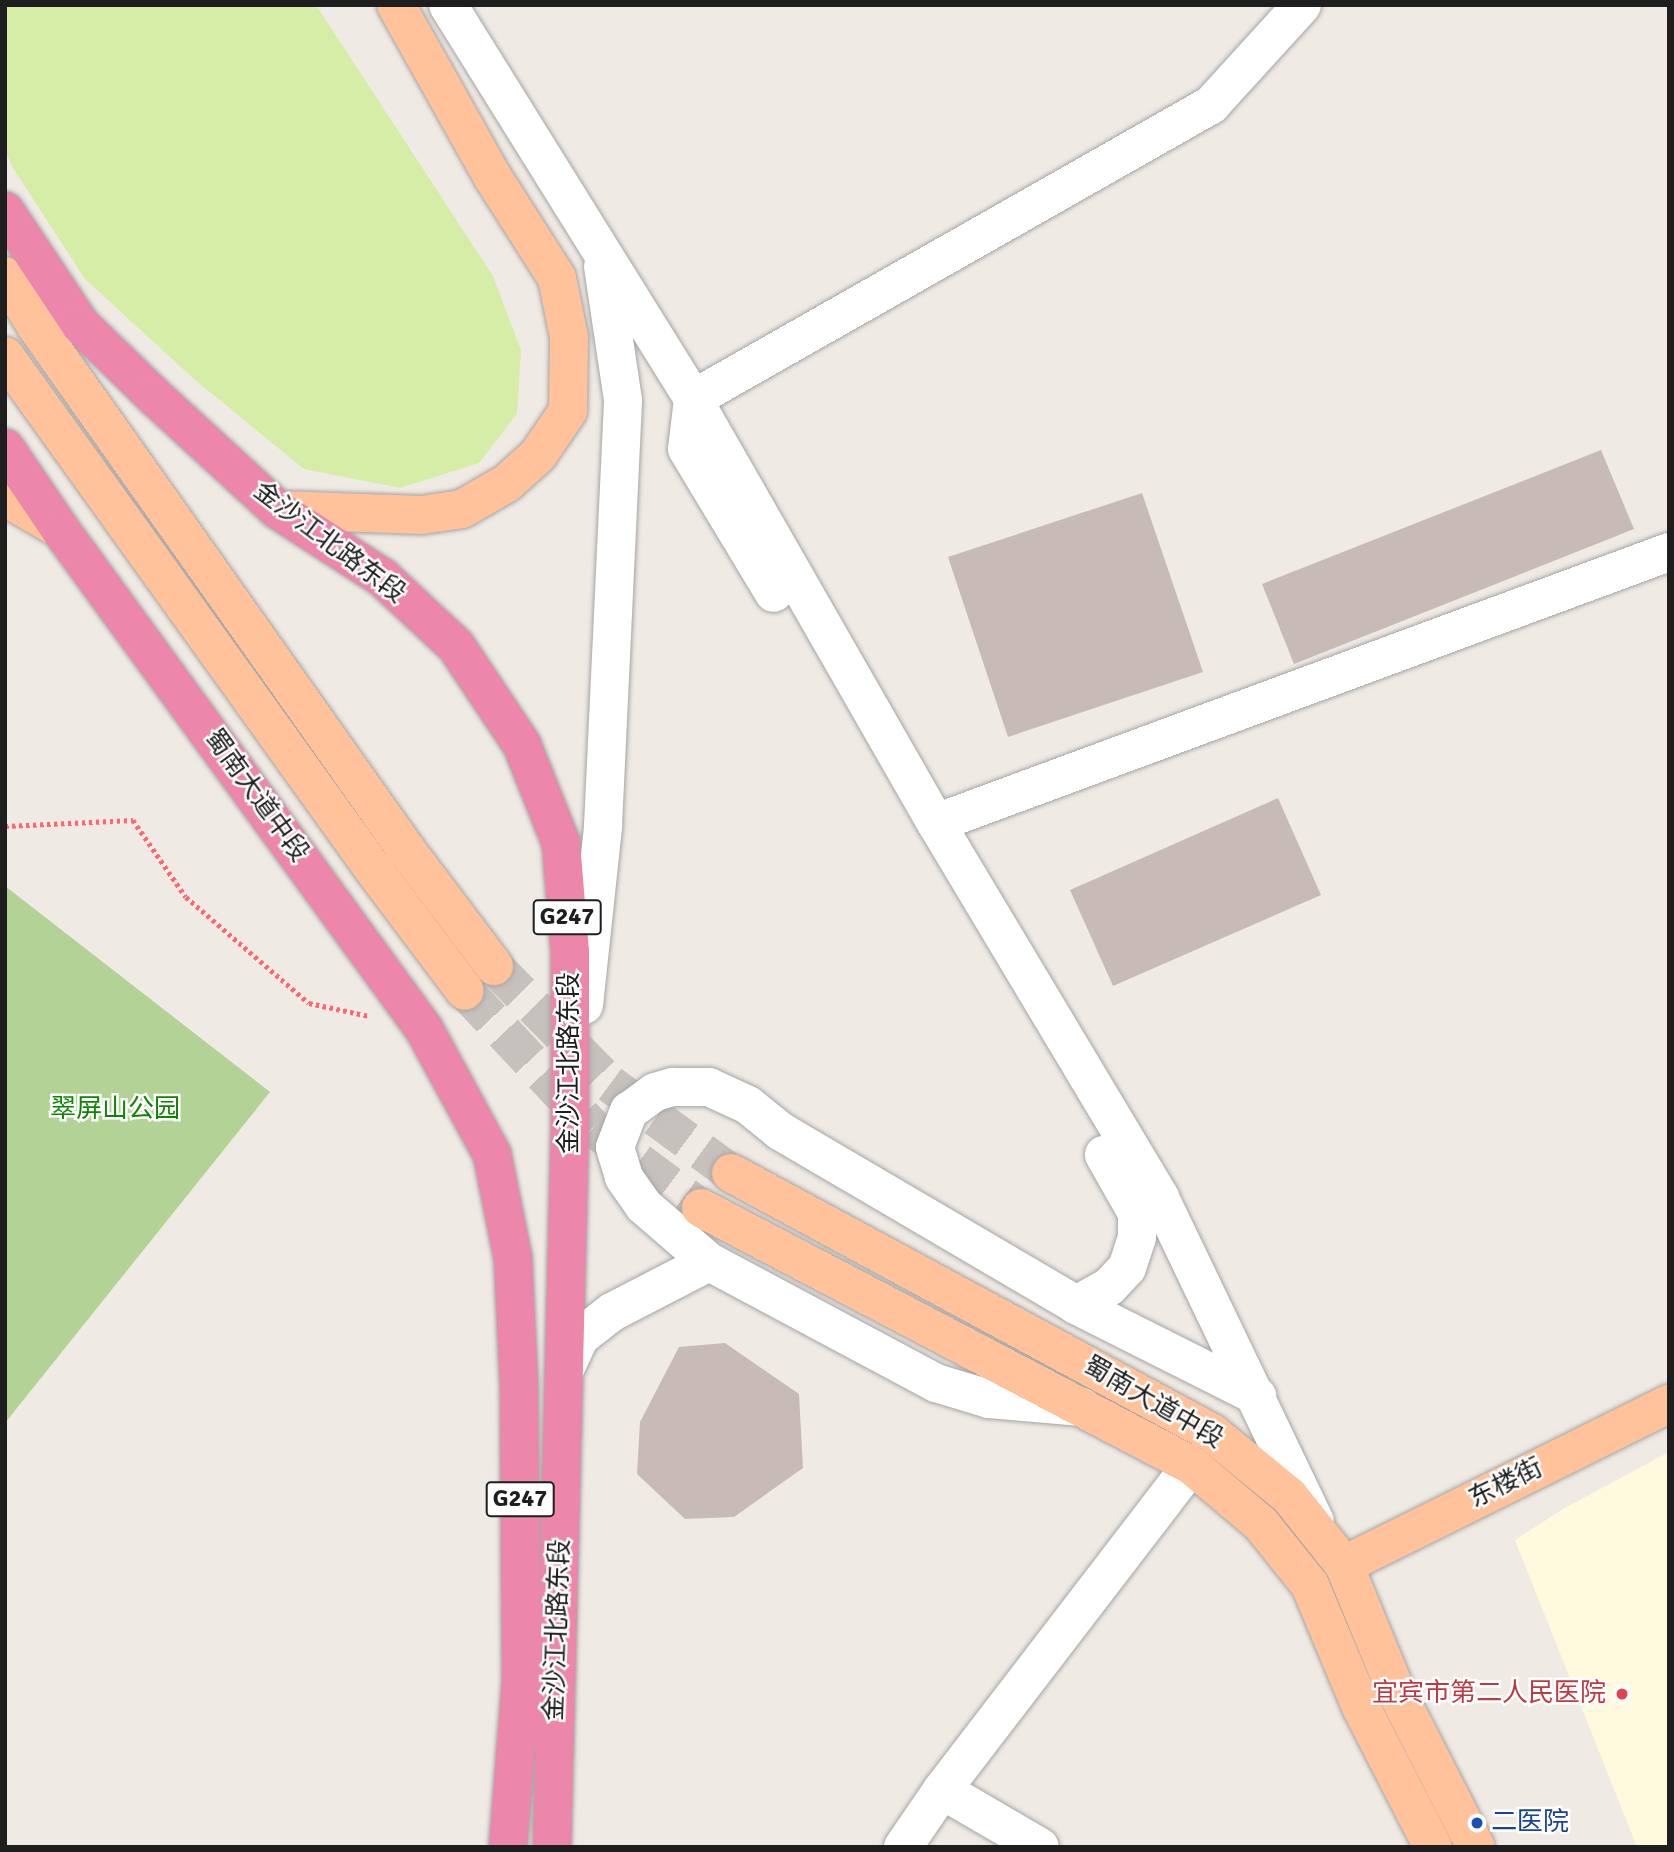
<!DOCTYPE html>
<meta charset="utf-8">
<style>
body{margin:0}
#map{position:relative;width:1674px;height:1852px;overflow:hidden;background:#f0eae4;font-family:Signika,"Noto Sans SC",sans-serif}
div>[style]{position:absolute}
.education>*{inset:0;background:#fff9de}
.grass>*{inset:0;background:#d5eda7}
.forest>*{inset:0;background:#b2d296}
.building>*{inset:0;background:#c8bbb7}
.major-tunnel>*{height:38px;margin-top:-19px;transform-origin:0;background:repeating-linear-gradient(90deg,#c6c1bc 0 38px,transparent 0 57px)}
.path>*{height:4.5px;margin-top:-2.25px;transform-origin:0;background:repeating-linear-gradient(90deg,#ff6670 0 3.5px,transparent 0 7px)}
.roads{filter:drop-shadow(0 0 2px #a5a5a5) drop-shadow(0 0 2px #a5a5a5)}
.minor>*{height:38px;margin:-19px;padding:0 19px;transform-origin:19px;border-radius:19px;background:#fff}
.major>*{height:38px;margin:-19px;padding:0 19px;transform-origin:19px;border-radius:19px;background:#ffc29a}
.highway>*{height:38px;margin:-19px;padding:0 19px;transform-origin:19px;border-radius:19px;background:#ec87ab}
.dots>*{width:19px;height:19px;translate:-50% -50%;box-sizing:border-box;border:4px solid #fff;border-radius:50%}
span{translate:-50% -50%;white-space:nowrap;text-align:center;line-height:1.15;-webkit-text-stroke:5px #fff;paint-order:stroke}
.shield-label span{padding:2px 5px;background:#fff;border:2px solid;border-radius:5px;-webkit-text-stroke-width:0}
.shield-label{font-size:24px;color:#1e1e1e;font-weight:700}
.street-label{font-size:26px;color:#1e1e1e}
.park-label{font-size:26px;color:#108405}
.health-label{font-size:26px;color:#be3a42}
.right{translate:-100% -50%;text-align:right}
.transit-label{font-size:26px;color:#164399}
.left{translate:0 -50%;text-align:left}
.frame{position:absolute;inset:0;border:7px solid #1e1e1e;pointer-events:none}
</style>
<div id="map">
<div class="education">
<i style="clip-path:polygon(1669px 1452px,1669px 1847px,1637px 1847px,1515px 1540px,1563px 1509px)"></i>
</div>
<div class="grass">
<i style="clip-path:polygon(5px 5px,316px 5px,493px 276px,521px 350px,517px 414px,479px 463px,400px 488px,304px 469px,195px 380px,85px 279px,13px 168px,5px 150px)"></i>
</div>
<div class="forest">
<i style="clip-path:polygon(5px 886px,270px 1092px,5px 1423px)"></i>
</div>
<div class="building">
<i style="clip-path:polygon(1601px 450px,1634px 529px,1294px 664px,1262px 584px)"></i>
<i style="clip-path:polygon(1142px 493px,1203px 672px,1008px 737px,948px 557px)"></i>
<i style="clip-path:polygon(1278px 798px,1321px 895px,1113px 986px,1070px 890px)"></i>
<i style="clip-path:polygon(725px 1343px,799px 1394px,803px 1468px,734px 1517px,685px 1519px,637px 1474px,640px 1422px,679px 1347px)"></i>
</div>
<div class="major-tunnel">
<i style="left:494px;top:966px;width:165px;rotate:45.5deg"></i>
<i style="left:610px;top:1084px;width:150px;rotate:36.3deg"></i>
<i style="left:465px;top:991px;width:187px;rotate:46.9deg"></i>
<i style="left:593px;top:1128px;width:134px;rotate:36.5deg"></i>
</div>
<div class="path">
<i style="left:5px;top:826px;width:128px;rotate:-2.7deg"></i>
<i style="left:133px;top:820px;width:93px;rotate:55.5deg"></i>
<i style="left:186px;top:897px;width:162px;rotate:40.8deg"></i>
<i style="left:309px;top:1003px;width:61px;rotate:12.2deg"></i>
</div>
<div class="roads">
<div class="minor">
<i style="left:448px;top:5px;width:464px;rotate:58.1deg"></i>
<i style="left:693px;top:399px;width:489px;rotate:60.2deg"></i>
<i style="left:936px;top:823px;width:437px;rotate:59.1deg"></i>
<i style="left:1160px;top:1198px;width:358px;rotate:64.4deg"></i>
<i style="left:693px;top:399px;width:50px;rotate:96.8deg"></i>
<i style="left:687px;top:449px;width:168px;rotate:58.9deg"></i>
<i style="left:693px;top:399px;width:596px;rotate:-29.58deg"></i>
<i style="left:1211px;top:105px;width:135px;rotate:-47.7deg"></i>
<i style="left:936px;top:823px;width:781px;rotate:-20.29deg"></i>
<i style="left:584px;top:1005px;width:180px;rotate:-83.9deg"></i>
<i style="left:603px;top:826px;width:426px;rotate:-87.3deg"></i>
<i style="left:623px;top:400px;width:135px;rotate:-98.5deg"></i>
<i style="left:1076px;top:1305px;width:38px;rotate:-29deg"></i>
<i style="left:1109px;top:1287px;width:26px;rotate:-47deg"></i>
<i style="left:1127px;top:1268px;width:33px;rotate:-72deg"></i>
<i style="left:1137px;top:1237px;width:24px;rotate:-90deg"></i>
<i style="left:1137px;top:1213px;width:67px;rotate:-119.6deg"></i>
<i style="left:565px;top:1369px;width:35px;rotate:-65deg"></i>
<i style="left:580px;top:1337px;width:41px;rotate:-38deg"></i>
<i style="left:612px;top:1312px;width:109px;rotate:-27.3deg"></i>
<i style="left:1082px;top:1407px;width:93px;rotate:-175.1deg"></i>
<i style="left:989px;top:1399px;width:55px;rotate:-163.2deg"></i>
<i style="left:936px;top:1383px;width:257px;rotate:-151.9deg"></i>
<i style="left:709px;top:1262px;width:86px;rotate:-139.3deg"></i>
<i style="left:644px;top:1206px;width:35px;rotate:-125deg"></i>
<i style="left:624px;top:1177px;width:31px;rotate:-107deg"></i>
<i style="left:615px;top:1147px;width:39px;rotate:-69deg"></i>
<i style="left:629px;top:1111px;width:32px;rotate:-36deg"></i>
<i style="left:655px;top:1092px;width:19px;rotate:-16deg"></i>
<i style="left:673px;top:1087px;width:36px"></i>
<i style="left:709px;top:1087px;width:43px;rotate:24.8deg"></i>
<i style="left:748px;top:1105px;width:41px;rotate:39.1deg"></i>
<i style="left:780px;top:1131px;width:343px;rotate:30.4deg"></i>
<i style="left:1076px;top:1305px;width:203px;rotate:26.7deg"></i>
<i style="left:942px;top:1790px;width:113px;rotate:30.2deg"></i>
<i style="left:903px;top:1847px;width:69px;rotate:-55.6deg"></i>
<i style="left:942px;top:1790px;width:409px;rotate:-52.5deg"></i>
</div>
<div class="major">
<i style="left:5px;top:276px;width:59px;rotate:58.2deg"></i>
<i style="left:36px;top:326px;width:639px;rotate:54.74deg"></i>
<i style="left:405px;top:848px;width:148px;rotate:53deg"></i>
<i style="left:5px;top:356px;width:633px;rotate:54.33deg"></i>
<i style="left:374px;top:870px;width:151px;rotate:53.1deg"></i>
<i style="left:5px;top:497px;width:64px;rotate:30.2deg"></i>
<i style="left:278px;top:510px;width:144px;rotate:2deg"></i>
<i style="left:422px;top:515px;width:40px;rotate:-8.5deg"></i>
<i style="left:462px;top:509px;width:52px;rotate:-30deg"></i>
<i style="left:507px;top:483px;width:42px;rotate:-42.1deg"></i>
<i style="left:538px;top:455px;width:53px;rotate:-55.7deg"></i>
<i style="left:568px;top:411px;width:74px;rotate:-89.2deg"></i>
<i style="left:569px;top:337px;width:60px;rotate:-101.5deg"></i>
<i style="left:557px;top:278px;width:121px;rotate:-122.5deg"></i>
<i style="left:492px;top:176px;width:196px;rotate:-119.3deg"></i>
<i style="left:731px;top:1173px;width:547px;rotate:28.39deg"></i>
<i style="left:1212px;top:1433px;width:99px;rotate:39.3deg"></i>
<i style="left:1289px;top:1496px;width:88px;rotate:51.4deg"></i>
<i style="left:1344px;top:1565px;width:136px;rotate:67.6deg"></i>
<i style="left:1396px;top:1691px;width:175px;rotate:62.9deg"></i>
<i style="left:701px;top:1208px;width:553px;rotate:27.68deg"></i>
<i style="left:1191px;top:1465px;width:92px;rotate:40.1deg"></i>
<i style="left:1261px;top:1524px;width:78px;rotate:51.2deg"></i>
<i style="left:1310px;top:1585px;width:132px;rotate:67.3deg"></i>
<i style="left:1361px;top:1707px;width:157px;rotate:62.8deg"></i>
<i style="left:1344px;top:1565px;width:363px;rotate:-26.4deg"></i>
</div>
<div class="highway">
<i style="left:5px;top:211px;width:136px;rotate:56.4deg"></i>
<i style="left:80px;top:324px;width:103px;rotate:44.2deg"></i>
<i style="left:154px;top:396px;width:168px;rotate:42.6deg"></i>
<i style="left:278px;top:510px;width:124px;rotate:32.8deg"></i>
<i style="left:382px;top:577px;width:101px;rotate:43deg"></i>
<i style="left:456px;top:646px;width:119px;rotate:56.3deg"></i>
<i style="left:522px;top:745px;width:105px;rotate:68.3deg"></i>
<i style="left:561px;top:843px;width:109px;rotate:85.3deg"></i>
<i style="left:570px;top:952px;width:173px;rotate:90deg"></i>
<i style="left:570px;top:1125px;width:722px;rotate:91.43deg"></i>
<i style="left:5px;top:448px;width:98px;rotate:55.8deg"></i>
<i style="left:60px;top:529px;width:618px;rotate:53.95deg"></i>
<i style="left:424px;top:1029px;width:142px;rotate:61.5deg"></i>
<i style="left:492px;top:1154px;width:106px;rotate:78.6deg"></i>
<i style="left:513px;top:1258px;width:125px;rotate:87.3deg"></i>
<i style="left:519px;top:1383px;width:299px;rotate:89.6deg"></i>
<i style="left:521px;top:1682px;width:166px;rotate:94.5deg"></i>
</div>
</div>
<div class="dots">
<i style="left:1622px;top:1694px;background:#e0444e"></i>
<i style="left:1477px;top:1823px;background:#1a4fb4"></i>
</div>
<div class="shield-label">
<span style="left:567px;top:917px">G247</span>
<span style="left:520px;top:1499px">G247</span>
</div>
<div class="street-label">
<span style="left:329px;top:543px;rotate:37deg">金沙江北路东段</span>
<span style="left:256px;top:796px;rotate:54deg">蜀南大道中段</span>
<span style="left:570px;top:1063px;rotate:-90deg">金沙江北路东段</span>
<span style="left:1153px;top:1403px;rotate:30deg">蜀南大道中段</span>
<span style="left:1506px;top:1484px;rotate:-26deg">东楼街</span>
<span style="left:558px;top:1630px;rotate:-88deg">金沙江北路东段</span>
</div>
<div class="park-label">
<span style="left:115px;top:1110px">翠屏山公园</span>
</div>
<div class="health-label">
<span class="right" style="left:1606px;top:1694px">宜宾市第二人民医院</span>
</div>
<div class="transit-label">
<span class="left" style="left:1491px;top:1823px">二医院</span>
</div>
<div class="frame"></div>
</div>
